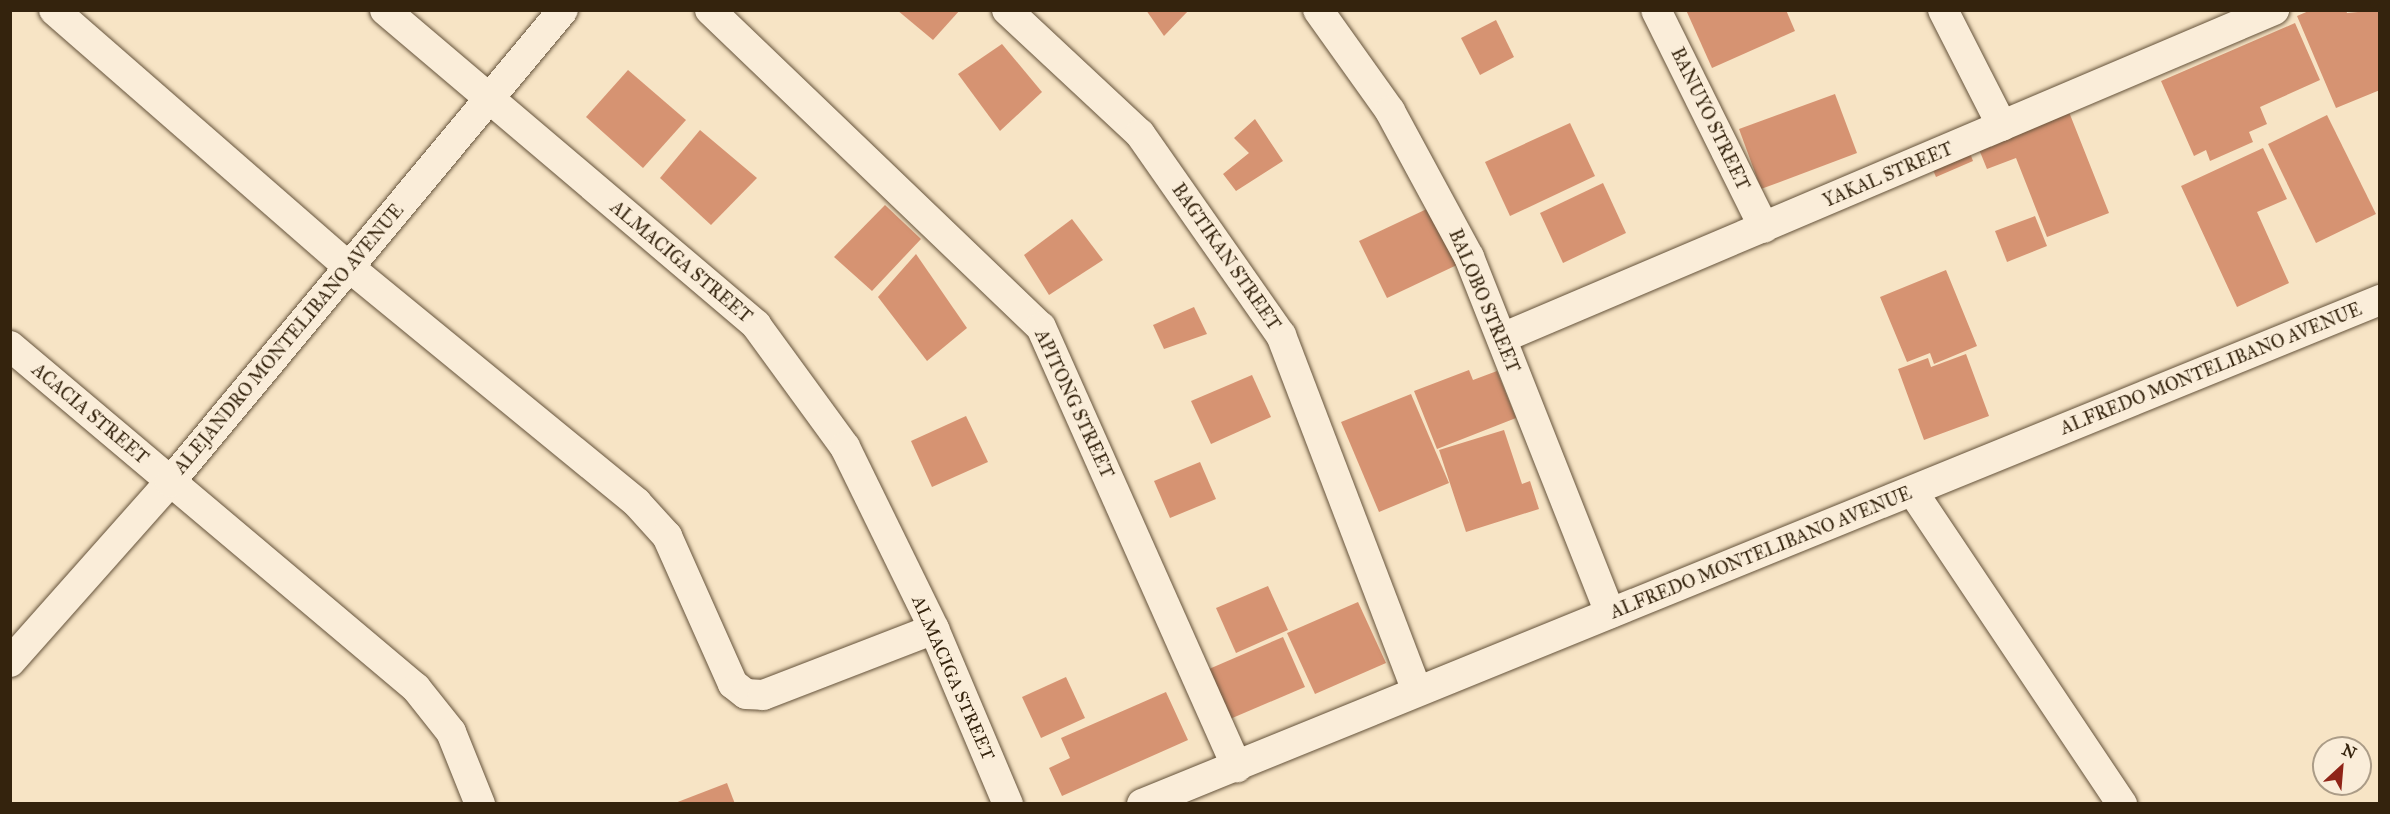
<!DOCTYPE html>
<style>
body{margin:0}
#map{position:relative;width:2390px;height:814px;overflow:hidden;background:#f7e4c5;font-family:"IM FELL Great Primer",serif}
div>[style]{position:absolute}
.building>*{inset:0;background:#d69372}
.roads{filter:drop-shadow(0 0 2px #65533b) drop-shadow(0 0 2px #65533b)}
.street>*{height:30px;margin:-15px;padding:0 15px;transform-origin:15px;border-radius:15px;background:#faedd9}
span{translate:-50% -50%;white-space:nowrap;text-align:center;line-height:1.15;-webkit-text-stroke:4.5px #faedd9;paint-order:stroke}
.street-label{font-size:18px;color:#34230d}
.frame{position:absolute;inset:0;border:12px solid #34230d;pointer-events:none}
.north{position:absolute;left:2312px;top:736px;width:60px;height:60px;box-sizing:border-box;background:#faedd9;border:2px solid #ab9c87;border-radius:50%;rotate:26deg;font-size:16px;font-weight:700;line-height:24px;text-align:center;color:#34230d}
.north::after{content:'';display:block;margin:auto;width:21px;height:27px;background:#8f2418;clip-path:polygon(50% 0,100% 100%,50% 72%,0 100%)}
</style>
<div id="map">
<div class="building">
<i style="clip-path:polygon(897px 10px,960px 10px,933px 40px)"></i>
<i style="clip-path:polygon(1146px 10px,1189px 10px,1164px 36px)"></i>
<i style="clip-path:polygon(1686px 10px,1786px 10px,1795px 31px,1712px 68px)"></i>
<i style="clip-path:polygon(2311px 10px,2346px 10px,2347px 13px,2380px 10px,2380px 90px,2336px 108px,2297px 16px)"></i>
<i style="clip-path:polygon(1496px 20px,1514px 57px,1480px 75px,1461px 38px)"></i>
<i style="clip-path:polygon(2295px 23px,2320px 80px,2260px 107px,2267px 124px,2249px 132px,2253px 142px,2210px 161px,2206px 150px,2194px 156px,2161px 81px)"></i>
<i style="clip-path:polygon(1002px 44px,1042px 92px,1000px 131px,958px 74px)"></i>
<i style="clip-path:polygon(628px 70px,686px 120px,643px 168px,586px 117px)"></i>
<i style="clip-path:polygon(1835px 94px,1857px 153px,1761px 189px,1739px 129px)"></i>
<i style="clip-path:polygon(2067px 107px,2109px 213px,2047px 237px,2016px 158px,1987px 169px,1976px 142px)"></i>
<i style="clip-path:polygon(2327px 115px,2376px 214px,2316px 243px,2268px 144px)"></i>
<i style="clip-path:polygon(1255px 119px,1283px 161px,1236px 191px,1223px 174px,1249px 153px,1234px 138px)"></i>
<i style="clip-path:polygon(1570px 123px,1595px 176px,1510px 216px,1485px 162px)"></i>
<i style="clip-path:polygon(700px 130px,757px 178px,711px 225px,660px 178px)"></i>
<i style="clip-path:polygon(1968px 148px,1973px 161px,1936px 177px,1930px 163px)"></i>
<i style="clip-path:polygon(2263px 148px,2287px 199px,2257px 212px,2289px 283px,2237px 307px,2181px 186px)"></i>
<i style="clip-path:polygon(1603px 183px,1626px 233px,1563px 263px,1540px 213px)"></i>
<i style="clip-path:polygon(885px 205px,921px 239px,872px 291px,834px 257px)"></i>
<i style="clip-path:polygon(1431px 207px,1459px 264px,1387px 298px,1359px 241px)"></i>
<i style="clip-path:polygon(2035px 216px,2047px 246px,2007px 262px,1995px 231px)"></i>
<i style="clip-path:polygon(1072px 219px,1103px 260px,1049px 295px,1024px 255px)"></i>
<i style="clip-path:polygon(916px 254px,967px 328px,927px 361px,878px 297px)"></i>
<i style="clip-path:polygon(1946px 270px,1977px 346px,1934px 364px,1930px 353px,1907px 362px,1880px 297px)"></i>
<i style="clip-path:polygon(1194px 307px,1207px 334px,1164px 349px,1153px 325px)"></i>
<i style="clip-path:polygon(1966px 354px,1989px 416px,1924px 440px,1898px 369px,1928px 358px,1931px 367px)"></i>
<i style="clip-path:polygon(1469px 370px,1473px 380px,1497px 371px,1516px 418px,1437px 449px,1414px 391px)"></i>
<i style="clip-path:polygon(1252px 375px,1271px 417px,1211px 444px,1191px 401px)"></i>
<i style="clip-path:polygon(1411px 394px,1449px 483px,1379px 512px,1341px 422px)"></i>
<i style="clip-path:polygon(966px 416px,988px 462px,932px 487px,911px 441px)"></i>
<i style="clip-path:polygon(1504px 430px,1522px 484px,1530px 481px,1539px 509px,1466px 532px,1439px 450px)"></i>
<i style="clip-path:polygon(1200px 462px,1216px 499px,1170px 518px,1154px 481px)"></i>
<i style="clip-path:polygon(1268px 586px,1288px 630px,1236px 653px,1216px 608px)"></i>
<i style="clip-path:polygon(1358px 602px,1386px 663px,1315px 694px,1287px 633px)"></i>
<i style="clip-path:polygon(1283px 637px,1305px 687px,1230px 719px,1209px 669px)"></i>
<i style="clip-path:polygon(1066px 677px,1085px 718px,1041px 738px,1022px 697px)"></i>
<i style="clip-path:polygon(1166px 692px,1188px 740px,1062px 796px,1049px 768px,1070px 758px,1061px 738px)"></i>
<i style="clip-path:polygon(727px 783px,735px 804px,675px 804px,675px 803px)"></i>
</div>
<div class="roads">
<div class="street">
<i style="left:54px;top:10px;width:391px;rotate:41.1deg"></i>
<i style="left:349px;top:267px;width:372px;rotate:39.3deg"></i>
<i style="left:637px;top:503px;width:45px;rotate:47.7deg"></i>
<i style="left:667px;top:536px;width:162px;rotate:66deg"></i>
<i style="left:733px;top:684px;width:16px;rotate:38deg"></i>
<i style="left:746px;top:694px;width:17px;rotate:3deg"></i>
<i style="left:763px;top:695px;width:183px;rotate:-21.1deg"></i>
<i style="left:385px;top:10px;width:487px;rotate:40.3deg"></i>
<i style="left:756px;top:325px;width:151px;rotate:53.9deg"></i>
<i style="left:845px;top:447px;width:203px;rotate:63.9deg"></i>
<i style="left:934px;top:629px;width:190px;rotate:67.1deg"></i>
<i style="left:710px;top:10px;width:458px;rotate:43.8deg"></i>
<i style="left:1041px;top:327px;width:482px;rotate:66deg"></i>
<i style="left:1007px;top:10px;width:182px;rotate:43deg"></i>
<i style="left:1140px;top:134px;width:246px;rotate:55deg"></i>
<i style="left:1281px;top:335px;width:381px;rotate:69.1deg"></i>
<i style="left:1318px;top:10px;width:124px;rotate:54.5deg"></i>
<i style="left:1390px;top:111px;width:166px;rotate:61.6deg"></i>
<i style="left:1469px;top:257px;width:383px;rotate:68.4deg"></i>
<i style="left:1656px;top:10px;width:243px;rotate:63.6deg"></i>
<i style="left:1943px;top:10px;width:130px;rotate:63deg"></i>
<i style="left:1502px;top:338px;width:839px;rotate:-23.02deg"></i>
<i style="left:10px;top:346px;width:531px;rotate:40.11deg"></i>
<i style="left:416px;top:688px;width:56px;rotate:51.5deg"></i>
<i style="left:451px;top:732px;width:78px;rotate:68.1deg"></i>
<i style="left:1913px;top:492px;width:376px;rotate:56.2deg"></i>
<i style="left:10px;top:662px;width:241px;rotate:-48.4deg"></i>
<i style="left:170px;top:482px;width:614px;rotate:-50.22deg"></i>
<i style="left:1142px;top:804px;width:1337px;rotate:-22.15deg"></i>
</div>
</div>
<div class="street-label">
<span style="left:1710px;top:119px;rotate:64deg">BANUYO STREET</span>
<span style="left:1888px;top:175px;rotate:-23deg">YAKAL STREET</span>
<span style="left:1226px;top:257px;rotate:55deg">BAGTIKAN STREET</span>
<span style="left:681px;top:262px;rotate:40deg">ALMACIGA STREET</span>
<span style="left:1484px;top:301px;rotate:67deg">BALOBO STREET</span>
<span style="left:289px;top:339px;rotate:-50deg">ALEJANDRO MONTELIBANO AVENUE</span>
<span style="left:2211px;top:369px;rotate:-22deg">ALFREDO MONTELIBANO AVENUE</span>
<span style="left:1074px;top:404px;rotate:65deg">APITONG STREET</span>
<span style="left:90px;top:414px;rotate:40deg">ACACIA STREET</span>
<span style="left:1761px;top:553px;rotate:-22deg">ALFREDO MONTELIBANO AVENUE</span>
<span style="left:953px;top:678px;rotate:66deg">ALMACIGA STREET</span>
</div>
<div class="frame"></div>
<div class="north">N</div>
</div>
